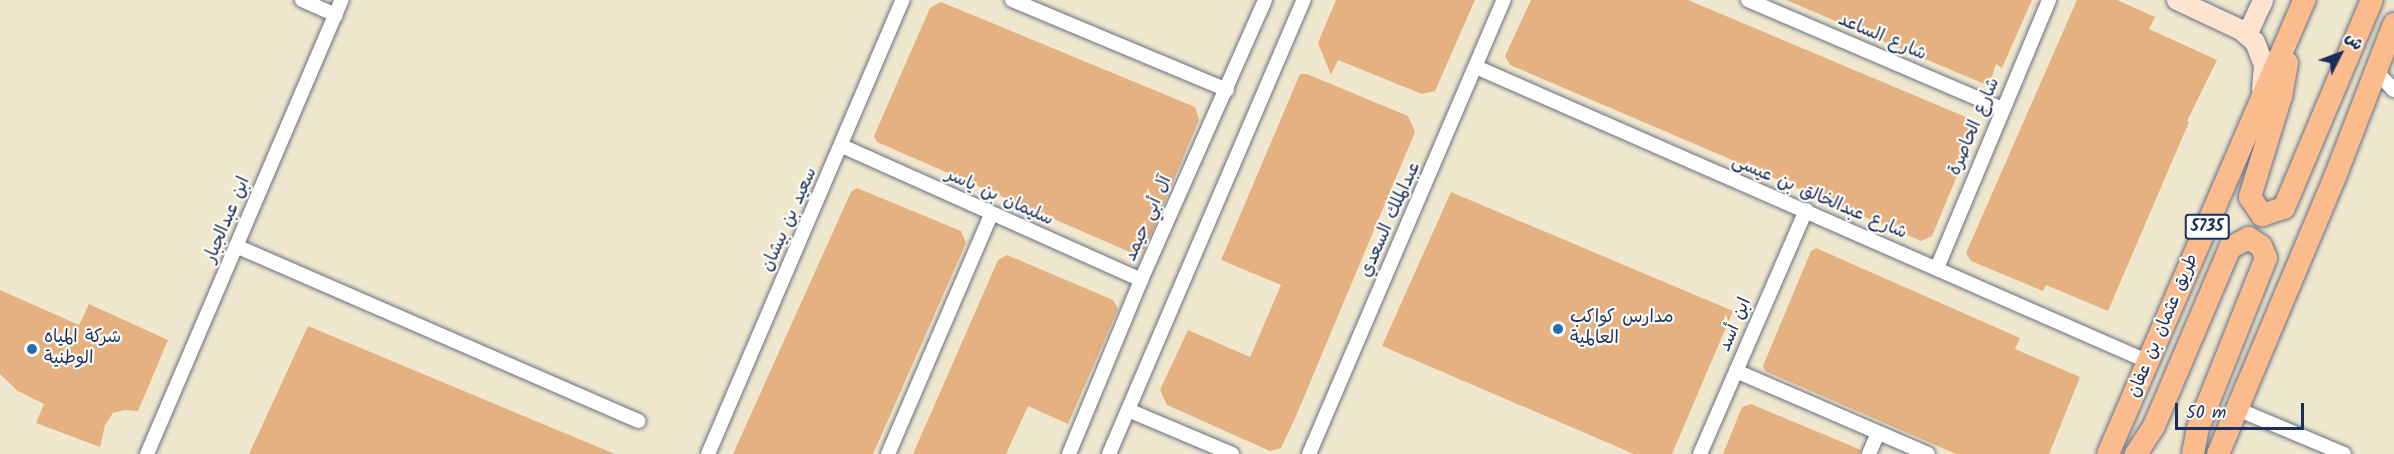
<!DOCTYPE html>
<meta charset="utf-8">
<style>
body{margin:0}
#map{position:relative;width:2394px;height:454px;overflow:hidden;background:#f0e8ce;font-family:Kalam,"Playpen Sans Arabic",sans-serif}
div>[style]{position:absolute}
.building>*{inset:0;background:#e5b181}
.roads{filter:drop-shadow(0 0 2px #667085) drop-shadow(0 0 2px #667085)}
.street>*{height:14px;margin:-7px;padding:0 7px;transform-origin:7px;border-radius:7px;background:#fff}
.secondary>*{height:20px;margin:-10px;padding:0 10px;transform-origin:10px;border-radius:10px;background:#fde4d1}
.primary>*{height:22px;margin:-11px;padding:0 11px;transform-origin:11px;border-radius:11px;background:#fbbb8d}
.dots>*{width:16px;height:16px;translate:-50% -50%;box-sizing:border-box;border:3px solid #fdfcf7;border-radius:50%}
span{translate:-50% -50%;white-space:nowrap;text-align:center;line-height:1.15;-webkit-text-stroke:4.5px #fdfcf7;paint-order:stroke}
.shield-label span{padding:2px 4px;background:#fdfcf7;border:2px solid;border-radius:4px;-webkit-text-stroke-width:0}
.shield-label{font-size:16px;color:#1b2f5e;font-weight:700}
.street-label{font-size:18px;color:#1b2f5e}
.poi-label{font-size:18px;color:#1b2f5e}
.left{translate:0 -50%;text-align:left}
.north{position:absolute;left:2310px;top:24px;width:60px;height:60px;-webkit-text-stroke:4px #fdfcf7;paint-order:stroke;rotate:48deg;font-size:16px;font-weight:700;line-height:24px;text-align:center;color:#1b2f5e}
.north::after{content:'';display:block;margin:auto;width:21px;height:27px;background:#1b2f5e;clip-path:polygon(50% 0,100% 100%,50% 72%,0 100%)}
.scale{position:absolute;left:2175px;top:403px;width:129px;height:27px;box-sizing:border-box;border:3px solid #1b2f5e;border-top:0;padding-left:8px;font-size:18px;line-height:21px;white-space:nowrap;color:#1b2f5e;-webkit-text-stroke:4px #fdfcf7;paint-order:stroke}
</style>
<div id="map">
<div class="building">
<i style="clip-path:polygon(1336px 0,1475px 0,1435px 91px,1422px 94px,1338px 60px,1331px 75px,1318px 43px)"></i>
<i style="clip-path:polygon(1531px 0,1688px 0,1973px 120px,1976px 130px,1932px 236px,1921px 241px,1510px 65px,1505px 56px)"></i>
<i style="clip-path:polygon(1786px 0,2032px 0,2002px 68px,1996px 64px,1989px 86px)"></i>
<i style="clip-path:polygon(2077px 0,2117px 0,2155px 17px,2149px 29px,2217px 60px,2187px 121px,2189px 122px,2108px 311px,2046px 285px,2043px 291px,2012px 278px,1971px 261px,1966px 253px)"></i>
<i style="clip-path:polygon(941px 2px,1195px 107px,1199px 120px,1145px 248px,1139px 252px,1132px 253px,877px 142px,874px 136px,930px 8px)"></i>
<i style="clip-path:polygon(1300px 74px,1307px 74px,1408px 116px,1415px 132px,1296px 416px,1281px 448px,1270px 451px,1167px 405px,1160px 390px,1188px 330px,1250px 357px,1281px 285px,1221px 260px)"></i>
<i style="clip-path:polygon(857px 188px,961px 231px,966px 243px,873px 454px,733px 454px,851px 192px)"></i>
<i style="clip-path:polygon(1451px 192px,1733px 311px,1672px 454px,1634px 454px,1382px 346px)"></i>
<i style="clip-path:polygon(1816px 248px,2020px 338px,2015px 349px,2080px 377px,2049px 454px,1956px 454px,1765px 371px,1763px 366px,1811px 251px)"></i>
<i style="clip-path:polygon(1007px 255px,1113px 300px,1118px 309px,1068px 424px,1028px 406px,1006px 454px,913px 454px,998px 260px)"></i>
<i style="clip-path:polygon(0 290px,79px 325px,89px 304px,168px 340px,138px 411px,124px 410px,113px 413px,105px 425px,100px 447px,36px 423px,44px 404px,18px 391px,0 374px)"></i>
<i style="clip-path:polygon(308px 326px,615px 454px,249px 454px)"></i>
<i style="clip-path:polygon(1751px 404px,1861px 450px,1860px 454px,1723px 454px,1742px 407px)"></i>
</div>
<div class="roads">
<div class="street">
<i style="left:302px;top:0;width:37px;rotate:24deg"></i>
<i style="left:1012px;top:0;width:233px;rotate:22.7deg"></i>
<i style="left:1748px;top:0;width:276px;rotate:23.2deg"></i>
<i style="left:1476px;top:67px;width:735px;rotate:23.67deg"></i>
<i style="left:2376px;top:71px;width:26px;rotate:47deg"></i>
<i style="left:842px;top:146px;width:328px;rotate:24.1deg"></i>
<i style="left:236px;top:246px;width:439px;rotate:23.5deg"></i>
<i style="left:1937px;top:268px;width:290px;rotate:-67.3deg"></i>
<i style="left:1736px;top:371px;width:209px;rotate:23.4deg"></i>
<i style="left:2237px;top:409px;width:116px;rotate:22.8deg"></i>
<i style="left:1128px;top:410px;width:113px;rotate:22.9deg"></i>
<i style="left:147px;top:454px;width:494px;rotate:-66.8deg"></i>
<i style="left:708px;top:454px;width:494px;rotate:-66.8deg"></i>
<i style="left:888px;top:454px;width:260px;rotate:-66.7deg"></i>
<i style="left:1069px;top:454px;width:188px;rotate:-67.5deg"></i>
<i style="left:1141px;top:280px;width:306px;rotate:-66.1deg"></i>
<i style="left:1109px;top:454px;width:494px;rotate:-66.8deg"></i>
<i style="left:1309px;top:454px;width:494px;rotate:-66.8deg"></i>
<i style="left:1700px;top:454px;width:266px;rotate:-66.5deg"></i>
<i style="left:1869px;top:454px;width:23px;rotate:-67deg"></i>
</div>
<div class="secondary">
<i style="left:2177px;top:0;width:71px;rotate:25.1deg"></i>
<i style="left:2241px;top:30px;width:18px;rotate:41deg"></i>
<i style="left:2255px;top:42px;width:26px;rotate:69deg"></i>
<i style="left:2264px;top:66px;width:23px;rotate:95deg"></i>
<i style="left:2247px;top:35px;width:38px;rotate:-65deg"></i>
</div>
<div class="primary">
<i style="left:2287px;top:63px;width:34px;rotate:100deg"></i>
<i style="left:2281px;top:96px;width:106px;rotate:107.1deg"></i>
<i style="left:2250px;top:197px;width:22px;rotate:56deg"></i>
<i style="left:2262px;top:215px;width:23px;rotate:-18deg"></i>
<i style="left:2284px;top:208px;width:226px;rotate:-67.1deg"></i>
<i style="left:2108px;top:454px;width:495px;rotate:-66.6deg"></i>
<i style="left:2136px;top:454px;width:33px;rotate:-57deg"></i>
<i style="left:2154px;top:426px;width:194px;rotate:-66.9deg"></i>
<i style="left:2230px;top:248px;width:21px;rotate:-28deg"></i>
<i style="left:2249px;top:238px;width:14px;rotate:34deg"></i>
<i style="left:2261px;top:246px;width:13px;rotate:67deg"></i>
<i style="left:2266px;top:258px;width:183px;rotate:111.8deg"></i>
<i style="left:2198px;top:428px;width:26px;rotate:101deg"></i>
<i style="left:2218px;top:454px;width:301px;rotate:-67.1deg"></i>
<i style="left:2335px;top:177px;width:164px;rotate:-68.9deg"></i>
</div>
</div>
<div class="dots">
<i style="left:1558px;top:329px;background:#1f6fb2"></i>
<i style="left:32px;top:349px;background:#1f6fb2"></i>
</div>
<div class="shield-label">
<span style="left:2207px;top:227px">5735</span>
</div>
<div class="street-label">
<span style="left:1882px;top:38px;rotate:23deg">شارع الساعد</span>
<span style="left:1975px;top:127px;rotate:-67deg">شارع الحاصرة</span>
<span style="left:999px;top:198px;rotate:24deg">سليمان بن ياسر</span>
<span style="left:1819px;top:198px;rotate:23deg">شارع عبدالخالق بن عيسى</span>
<span style="left:1149px;top:219px;rotate:-66deg">آل أبي حيمد</span>
<span style="left:228px;top:220px;rotate:-67deg">ابن عبدالجبار</span>
<span style="left:790px;top:220px;rotate:-66deg">سعيد بن بيشان</span>
<span style="left:1391px;top:220px;rotate:-66deg">عبدالملك السعدي</span>
<span style="left:1736px;top:325px;rotate:-67deg">ابن أسد</span>
<span style="left:2164px;top:326px;rotate:-67deg">طريق عثمان بن عفان</span>
</div>
<div class="poi-label">
<span class="left" style="left:1570px;top:329px">مدارس كواكب<br>العالمية</span>
<span class="left" style="left:44px;top:349px">شركة المياه<br>الوطنية</span>
</div>
<div class="north">ش</div>
<div class="scale">50 m</div>
</div>
